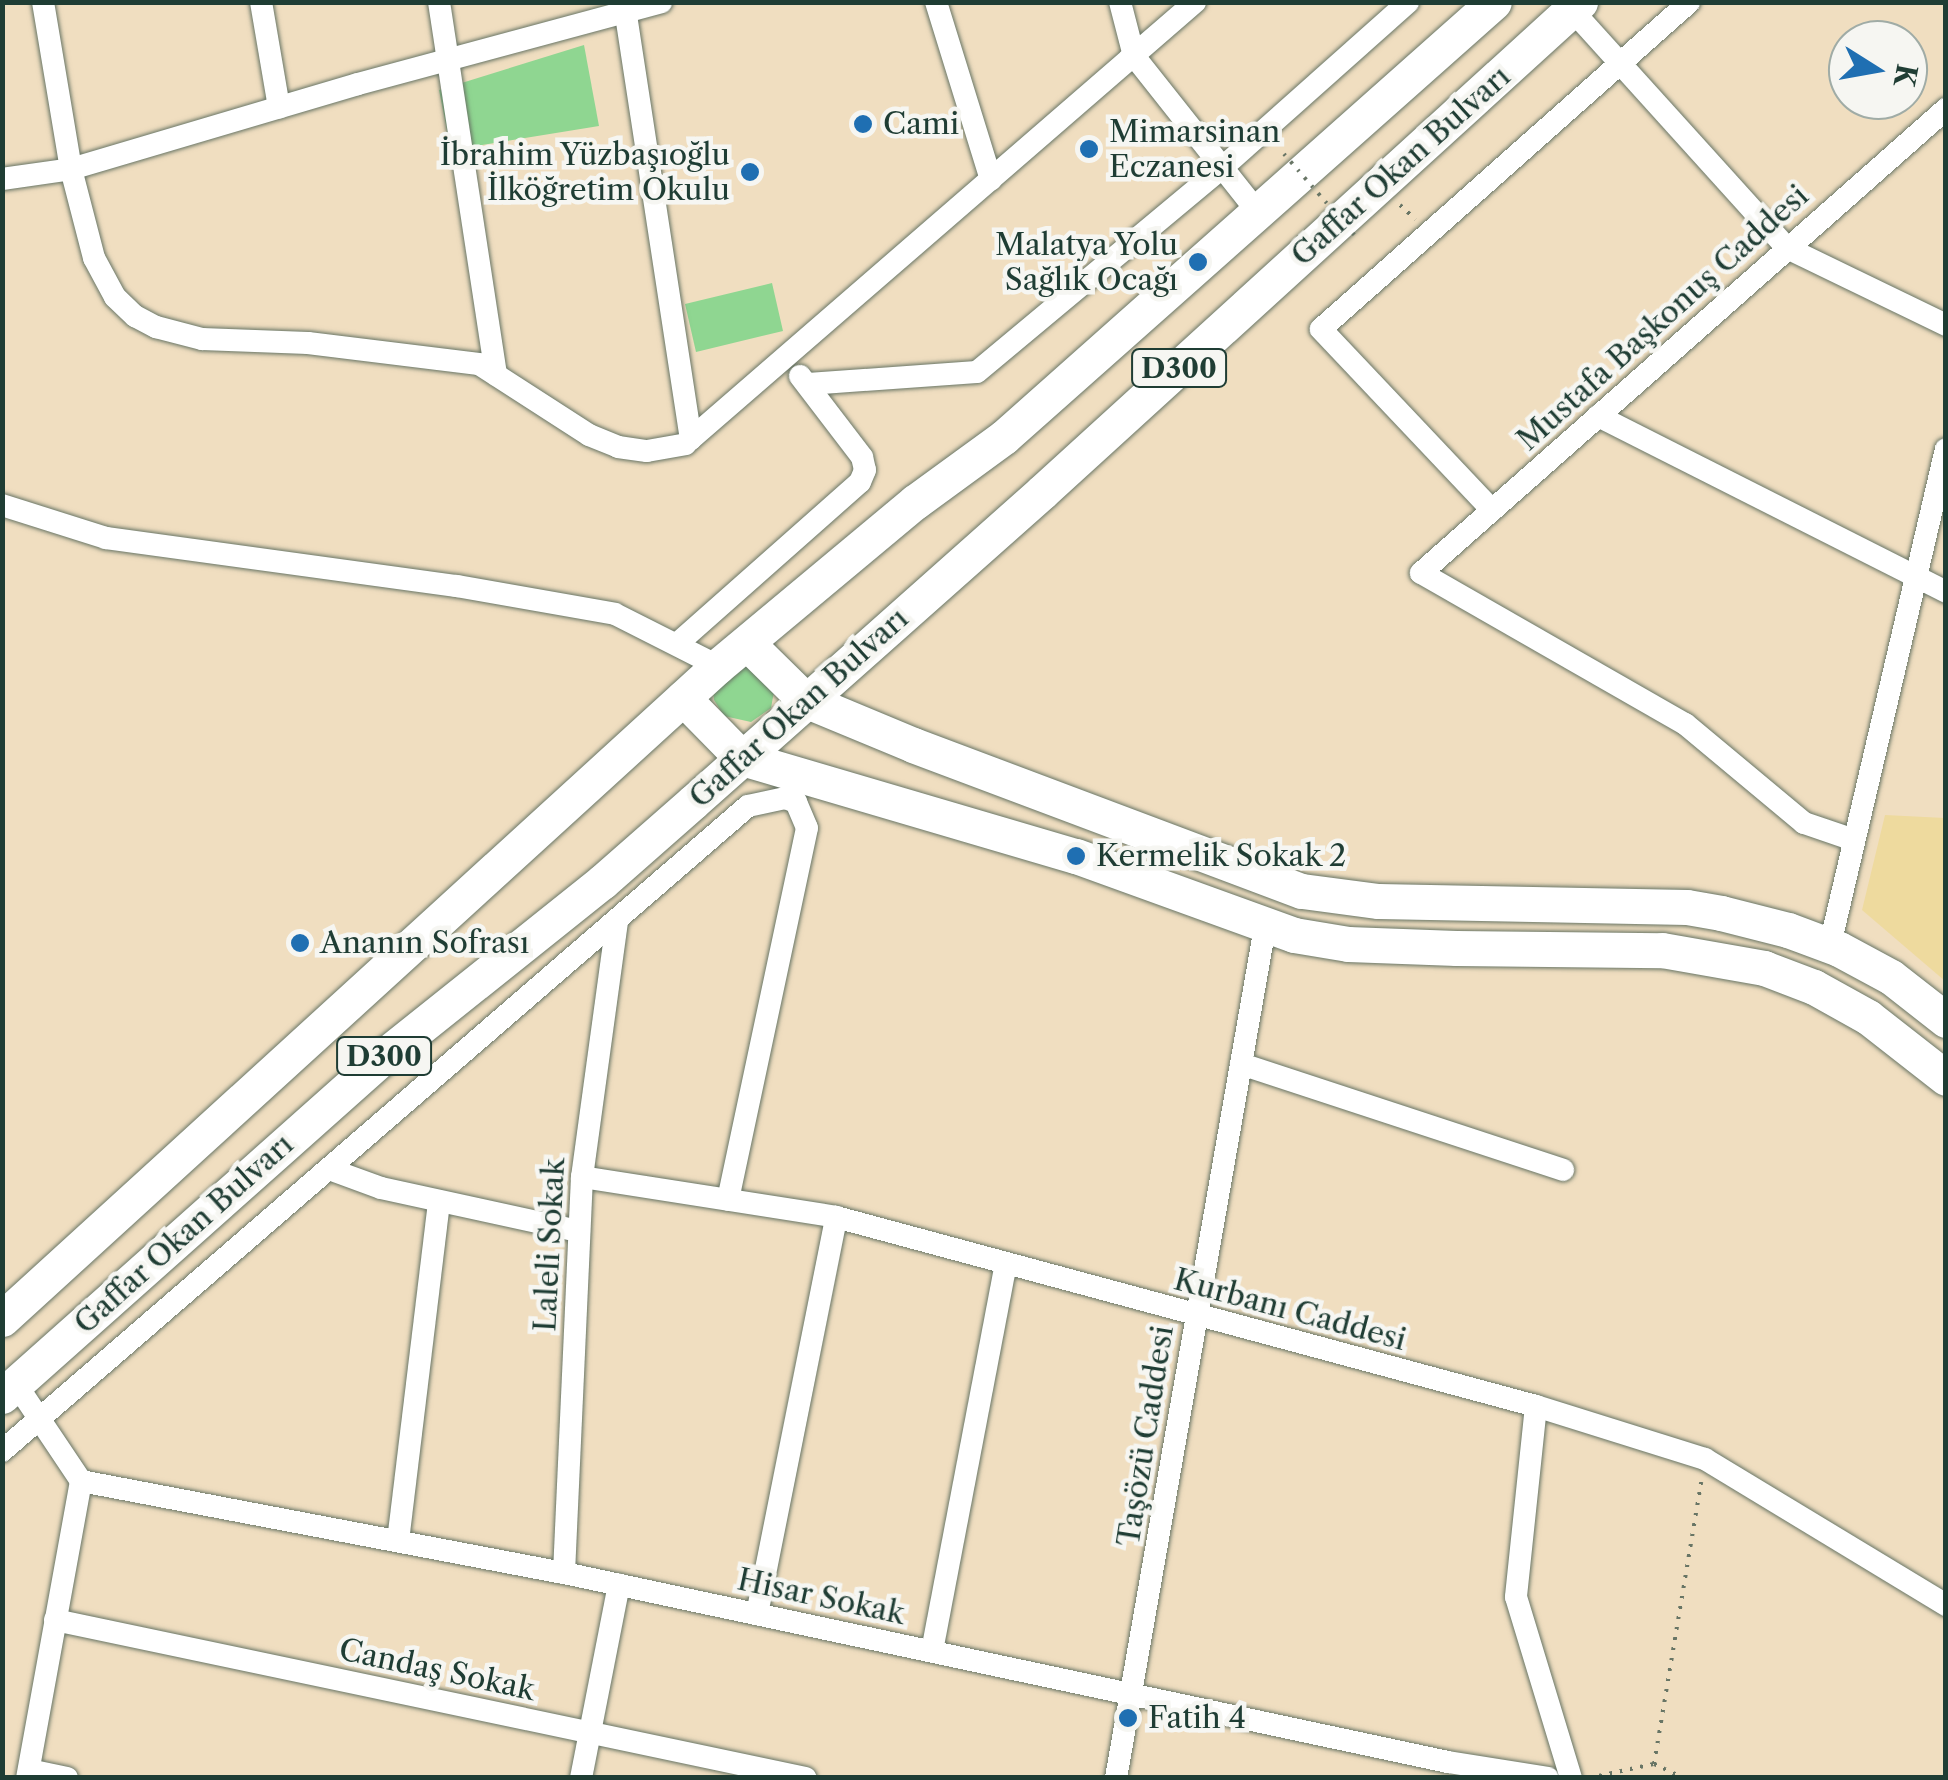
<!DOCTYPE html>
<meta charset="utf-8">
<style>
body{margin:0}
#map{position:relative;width:1948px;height:1780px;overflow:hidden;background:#f0dec0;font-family:"Libre Caslon Text",serif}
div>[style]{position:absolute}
.green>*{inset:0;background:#8fd691}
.sand>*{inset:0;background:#eeda9e}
.path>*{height:4px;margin-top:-2px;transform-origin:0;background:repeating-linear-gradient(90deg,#687565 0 2.5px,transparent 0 10.5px)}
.roads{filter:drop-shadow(0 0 2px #687565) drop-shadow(0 0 2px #687565)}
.minor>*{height:22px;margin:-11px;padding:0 11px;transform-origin:11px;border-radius:11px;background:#fff}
.trunk>*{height:35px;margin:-17.5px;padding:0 17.5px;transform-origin:17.5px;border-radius:17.5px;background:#fff}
.path-bridge>*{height:4px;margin-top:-2px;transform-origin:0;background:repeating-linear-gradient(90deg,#687565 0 2.5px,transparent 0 10.5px)}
.dots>*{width:28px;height:28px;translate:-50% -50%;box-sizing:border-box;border:5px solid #f6f6f2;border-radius:50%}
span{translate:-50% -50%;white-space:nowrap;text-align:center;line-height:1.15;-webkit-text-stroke:9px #f6f6f2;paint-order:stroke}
.shield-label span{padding:2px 8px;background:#f6f6f2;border:2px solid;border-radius:8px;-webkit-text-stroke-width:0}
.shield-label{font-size:28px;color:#1f3d34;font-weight:700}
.poi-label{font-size:30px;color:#1f3d34}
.left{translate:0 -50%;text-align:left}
.right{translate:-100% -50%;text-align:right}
.street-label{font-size:30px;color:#1f3d34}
.frame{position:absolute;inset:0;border:5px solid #1f3d34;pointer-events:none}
.north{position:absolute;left:1828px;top:20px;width:100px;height:100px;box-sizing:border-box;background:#f6f6f2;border:2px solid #a0aca6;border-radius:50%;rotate:101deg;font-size:28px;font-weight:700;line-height:40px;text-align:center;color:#1f3d34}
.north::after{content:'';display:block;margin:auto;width:35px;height:45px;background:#1f6fb2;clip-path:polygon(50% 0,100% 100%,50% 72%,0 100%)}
</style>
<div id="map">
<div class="green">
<i style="clip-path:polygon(584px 45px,599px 126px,451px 150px,439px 90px)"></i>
<i style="clip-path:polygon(772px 283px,783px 331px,696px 352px,685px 304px)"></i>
<i style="clip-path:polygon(741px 661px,775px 686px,771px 708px,751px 722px,724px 716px,714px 700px,713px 690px)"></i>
</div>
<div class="sand">
<i style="clip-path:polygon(1885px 815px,1945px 818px,1945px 981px,1862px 910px)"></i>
</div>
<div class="path">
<i style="left:1400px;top:205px;width:21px;rotate:43deg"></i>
<i style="left:1654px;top:1764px;width:286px;rotate:-80.5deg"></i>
<i style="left:1589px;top:1778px;width:66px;rotate:-12.2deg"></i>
<i style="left:1654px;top:1764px;width:33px;rotate:25deg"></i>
</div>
<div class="roads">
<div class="minor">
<i style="left:43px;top:2px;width:169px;rotate:80.5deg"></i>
<i style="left:71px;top:169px;width:92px;rotate:75.5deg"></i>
<i style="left:94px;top:258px;width:44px;rotate:61.7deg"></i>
<i style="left:115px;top:297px;width:28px;rotate:44deg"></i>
<i style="left:135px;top:316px;width:24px;rotate:28deg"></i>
<i style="left:156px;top:327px;width:48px;rotate:14.6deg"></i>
<i style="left:202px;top:339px;width:106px;rotate:2.2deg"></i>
<i style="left:308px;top:343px;width:172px;rotate:7deg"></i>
<i style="left:479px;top:364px;width:131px;rotate:32.8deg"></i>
<i style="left:589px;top:435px;width:31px;rotate:22deg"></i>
<i style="left:618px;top:447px;width:29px;rotate:8deg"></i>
<i style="left:647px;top:451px;width:39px;rotate:-10deg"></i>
<i style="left:685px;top:444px;width:675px;rotate:-40.91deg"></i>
<i style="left:261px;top:2px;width:107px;rotate:80.3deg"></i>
<i style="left:439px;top:2px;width:377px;rotate:81.3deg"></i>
<i style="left:624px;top:2px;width:442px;rotate:81.3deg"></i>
<i style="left:936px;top:2px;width:186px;rotate:72.8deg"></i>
<i style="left:1120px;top:2px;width:56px;rotate:75.5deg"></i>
<i style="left:1134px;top:56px;width:196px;rotate:51.6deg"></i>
<i style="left:1572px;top:10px;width:321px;rotate:47.9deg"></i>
<i style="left:1787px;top:248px;width:177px;rotate:25.8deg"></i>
<i style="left:2px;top:179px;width:70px;rotate:-8.2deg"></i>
<i style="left:71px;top:169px;width:299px;rotate:-16.5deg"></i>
<i style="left:358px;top:84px;width:314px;rotate:-15.1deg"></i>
<i style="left:808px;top:384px;width:169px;rotate:-4.1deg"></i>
<i style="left:977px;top:372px;width:319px;rotate:-39.8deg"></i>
<i style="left:1222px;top:168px;width:249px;rotate:-41.7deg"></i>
<i style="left:1598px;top:416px;width:390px;rotate:26.8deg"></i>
<i style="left:2px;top:505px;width:109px;rotate:17.6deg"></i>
<i style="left:106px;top:538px;width:354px;rotate:7.8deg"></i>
<i style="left:457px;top:586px;width:160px;rotate:10deg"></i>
<i style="left:615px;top:614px;width:115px;rotate:26.8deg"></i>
<i style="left:1492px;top:510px;width:249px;rotate:-133.4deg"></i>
<i style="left:1321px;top:329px;width:492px;rotate:-41.6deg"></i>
<i style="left:677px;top:644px;width:244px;rotate:-41.5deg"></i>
<i style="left:860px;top:482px;width:13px;rotate:-67deg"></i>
<i style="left:865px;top:470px;width:13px;rotate:-103deg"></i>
<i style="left:862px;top:457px;width:102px;rotate:-127.4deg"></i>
<i style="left:1854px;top:840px;width:53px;rotate:-161.2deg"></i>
<i style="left:1804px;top:823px;width:155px;rotate:-140.2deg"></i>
<i style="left:1685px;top:724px;width:304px;rotate:-150.2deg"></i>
<i style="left:1421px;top:573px;width:701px;rotate:-41.47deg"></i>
<i style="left:1830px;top:945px;width:509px;rotate:-76.84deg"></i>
<i style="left:1241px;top:1064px;width:339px;rotate:18.2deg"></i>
<i style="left:329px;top:1169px;width:55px;rotate:20.1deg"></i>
<i style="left:381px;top:1188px;width:203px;rotate:12.3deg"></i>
<i style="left:582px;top:1177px;width:257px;rotate:8.9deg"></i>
<i style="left:836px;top:1217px;width:725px;rotate:15.11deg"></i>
<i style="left:1536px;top:1406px;width:177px;rotate:17.4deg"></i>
<i style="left:1705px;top:1459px;width:282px;rotate:31.2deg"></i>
<i style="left:16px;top:1384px;width:117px;rotate:56.2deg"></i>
<i style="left:81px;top:1481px;width:302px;rotate:100.3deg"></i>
<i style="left:1536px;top:1406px;width:192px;rotate:96deg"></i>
<i style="left:1516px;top:1597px;width:189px;rotate:73.1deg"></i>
<i style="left:2px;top:1451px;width:986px;rotate:-40.85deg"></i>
<i style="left:748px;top:806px;width:38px;rotate:-12deg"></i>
<i style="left:785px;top:798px;width:12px;rotate:20deg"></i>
<i style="left:796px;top:802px;width:28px;rotate:67deg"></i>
<i style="left:807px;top:828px;width:380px;rotate:102deg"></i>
<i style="left:81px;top:1481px;width:492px;rotate:10.8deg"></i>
<i style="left:564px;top:1573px;width:904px;rotate:12.07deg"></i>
<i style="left:1448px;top:1762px;width:101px;rotate:9.1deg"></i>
<i style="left:398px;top:1541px;width:342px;rotate:-83.1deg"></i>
<i style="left:564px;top:1573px;width:396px;rotate:-87.4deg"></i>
<i style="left:582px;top:1177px;width:256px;rotate:-82.2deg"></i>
<i style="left:757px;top:1614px;width:405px;rotate:-78.7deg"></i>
<i style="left:55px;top:1620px;width:767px;rotate:11.88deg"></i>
<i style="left:932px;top:1651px;width:394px;rotate:-79.2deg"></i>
<i style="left:29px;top:1770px;width:39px;rotate:12deg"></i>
<i style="left:581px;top:1778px;width:197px;rotate:-78.9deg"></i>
<i style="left:1116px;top:1778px;width:864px;rotate:-80.07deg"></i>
</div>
<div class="trunk">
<i style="left:747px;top:643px;width:81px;rotate:44.5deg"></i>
<i style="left:805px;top:700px;width:117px;rotate:22.6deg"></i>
<i style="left:913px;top:745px;width:415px;rotate:20.6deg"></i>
<i style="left:1302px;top:891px;width:77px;rotate:7.5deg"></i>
<i style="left:1378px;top:901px;width:309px;rotate:1.1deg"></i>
<i style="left:1687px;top:907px;width:35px;rotate:10deg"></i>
<i style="left:1721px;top:913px;width:69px;rotate:14.2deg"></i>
<i style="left:1788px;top:930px;width:54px;rotate:20.4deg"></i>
<i style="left:1839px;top:949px;width:59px;rotate:28.3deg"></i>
<i style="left:1891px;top:977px;width:70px;rotate:38deg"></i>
<i style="left:683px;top:698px;width:84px;rotate:45.5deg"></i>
<i style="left:742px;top:758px;width:348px;rotate:16.4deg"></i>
<i style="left:1076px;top:856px;width:232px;rotate:19.9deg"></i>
<i style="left:1294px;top:935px;width:55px;rotate:9.5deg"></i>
<i style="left:1348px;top:944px;width:108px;rotate:2.1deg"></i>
<i style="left:1456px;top:948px;width:206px;rotate:0.6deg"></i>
<i style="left:1662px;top:950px;width:104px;rotate:10deg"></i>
<i style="left:1764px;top:968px;width:53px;rotate:20.8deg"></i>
<i style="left:1814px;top:987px;width:62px;rotate:29.1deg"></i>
<i style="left:1868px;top:1017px;width:99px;rotate:38deg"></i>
<i style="left:2px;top:1319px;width:969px;rotate:-42.37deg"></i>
<i style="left:718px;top:666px;width:256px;rotate:-39.8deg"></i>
<i style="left:915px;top:502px;width:110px;rotate:-36.1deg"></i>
<i style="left:1004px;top:437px;width:655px;rotate:-41.6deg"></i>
<i style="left:2px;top:1396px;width:511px;rotate:-41.67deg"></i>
<i style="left:384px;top:1056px;width:279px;rotate:-38.6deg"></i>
<i style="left:602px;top:882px;width:121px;rotate:-41.3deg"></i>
<i style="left:693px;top:802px;width:467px;rotate:-41.6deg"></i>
<i style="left:1042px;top:492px;width:728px;rotate:-42.33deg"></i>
</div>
</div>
<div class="path-bridge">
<i style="left:1284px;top:154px;width:113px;rotate:49deg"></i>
</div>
<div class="dots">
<i style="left:863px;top:124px;background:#1f6fb2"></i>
<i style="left:1089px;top:149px;background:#1f6fb2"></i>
<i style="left:750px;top:172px;background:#1f6fb2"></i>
<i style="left:1198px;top:262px;background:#1f6fb2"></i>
<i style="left:1076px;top:856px;background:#1f6fb2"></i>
<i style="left:300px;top:943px;background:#1f6fb2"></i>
<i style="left:1128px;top:1718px;background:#1f6fb2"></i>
</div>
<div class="shield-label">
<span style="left:1179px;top:368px">D300</span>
<span style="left:384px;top:1056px">D300</span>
</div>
<div class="poi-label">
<span class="left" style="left:883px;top:124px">Cami</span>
<span class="left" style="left:1109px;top:149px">Mimarsinan<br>Eczanesi</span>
<span class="right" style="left:730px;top:172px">İbrahim Yüzbaşıoğlu<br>İlköğretim Okulu</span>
<span class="right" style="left:1178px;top:262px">Malatya Yolu<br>Sağlık Ocağı</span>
<span class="left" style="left:1096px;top:856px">Kermelik Sokak 2</span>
<span class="left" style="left:320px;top:943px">Ananın Sofrası</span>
<span class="left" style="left:1148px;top:1718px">Fatih 4</span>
</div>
<div class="street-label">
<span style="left:1401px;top:166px;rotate:-42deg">Gaffar Okan Bulvarı</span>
<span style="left:1663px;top:318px;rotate:-42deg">Mustafa Başkonuş Caddesi</span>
<span style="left:799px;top:708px;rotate:-42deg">Gaffar Okan Bulvarı</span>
<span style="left:184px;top:1234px;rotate:-42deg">Gaffar Okan Bulvarı</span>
<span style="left:550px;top:1245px;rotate:-87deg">Laleli Sokak</span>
<span style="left:1290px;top:1310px;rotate:15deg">Kurbanı Caddesi</span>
<span style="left:1146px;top:1436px;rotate:-81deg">Taşözü Caddesi</span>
<span style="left:821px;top:1597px;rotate:12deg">Hisar Sokak</span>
<span style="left:437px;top:1670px;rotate:12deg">Candaş Sokak</span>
</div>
<div class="frame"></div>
<div class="north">K</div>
</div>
